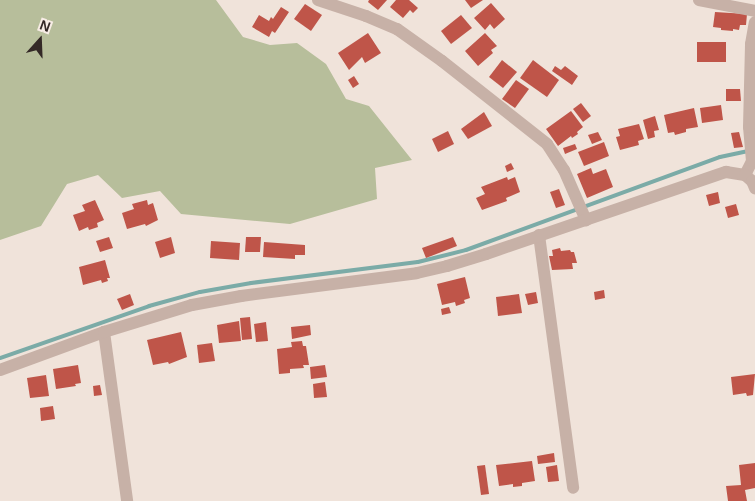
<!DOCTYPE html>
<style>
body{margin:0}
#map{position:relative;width:755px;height:501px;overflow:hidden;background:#f0e3da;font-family:Helvetica,sans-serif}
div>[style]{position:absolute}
.green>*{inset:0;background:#b7be9b}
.stream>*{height:4px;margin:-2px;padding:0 2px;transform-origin:2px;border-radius:2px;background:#7baba7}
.building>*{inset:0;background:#bf5549}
.minor>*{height:12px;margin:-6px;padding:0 6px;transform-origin:6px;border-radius:6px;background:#c7b1a7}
span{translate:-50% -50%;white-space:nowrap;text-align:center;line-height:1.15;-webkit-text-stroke:4.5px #f8ede6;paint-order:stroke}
.north{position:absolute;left:15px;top:15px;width:50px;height:50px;-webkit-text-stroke:4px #f8ede6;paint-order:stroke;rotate:20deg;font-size:14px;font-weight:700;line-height:20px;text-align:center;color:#342927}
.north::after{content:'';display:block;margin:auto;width:18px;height:22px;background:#342927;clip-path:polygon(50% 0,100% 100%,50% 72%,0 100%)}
</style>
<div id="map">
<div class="green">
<i style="clip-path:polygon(0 0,216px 0,243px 37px,270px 45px,297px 43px,326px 64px,346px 99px,369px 106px,412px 160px,375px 168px,377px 199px,290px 224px,181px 214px,160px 191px,122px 198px,98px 175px,67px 184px,41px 226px,0 240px)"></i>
</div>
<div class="stream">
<i style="left:0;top:358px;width:158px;rotate:-19.2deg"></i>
<i style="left:149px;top:306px;width:53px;rotate:-15.4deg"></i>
<i style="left:200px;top:292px;width:52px;rotate:-10deg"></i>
<i style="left:251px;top:283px;width:168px;rotate:-7.2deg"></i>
<i style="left:418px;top:262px;width:49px;rotate:-14deg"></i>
<i style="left:466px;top:250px;width:270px;rotate:-20.1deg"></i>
<i style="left:720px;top:157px;width:30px;rotate:-12deg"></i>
</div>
<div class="building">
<i style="clip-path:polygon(369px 0,387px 0,378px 10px,368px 2px)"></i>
<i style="clip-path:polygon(396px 0,409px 0,418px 8px,413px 13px,410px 10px,403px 18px,390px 7px)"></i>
<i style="clip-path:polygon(465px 0,483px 0,471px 8px)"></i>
<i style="clip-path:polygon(491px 3px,505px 19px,494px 29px,490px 24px,485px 30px,474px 18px)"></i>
<i style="clip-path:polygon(305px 4px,322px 15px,311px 31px,294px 19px)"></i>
<i style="clip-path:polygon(281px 7px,289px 12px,275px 33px,272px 31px,269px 37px,252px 27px,259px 15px,269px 21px,271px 17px,273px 19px)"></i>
<i style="clip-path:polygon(715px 12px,747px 14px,746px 25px,740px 25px,739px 30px,733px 29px,733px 31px,721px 30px,721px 28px,713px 27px)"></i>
<i style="clip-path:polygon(461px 15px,472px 28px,451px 44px,441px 31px)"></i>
<i style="clip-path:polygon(368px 33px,381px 53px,365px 63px,362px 57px,349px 70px,338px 53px)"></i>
<i style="clip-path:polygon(485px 33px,497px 46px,491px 50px,493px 53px,478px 66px,465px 51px)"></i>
<i style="clip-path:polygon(697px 42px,726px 42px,726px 62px,697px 62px)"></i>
<i style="clip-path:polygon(502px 60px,517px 72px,503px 88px,489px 77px)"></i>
<i style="clip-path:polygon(533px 60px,559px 80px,547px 97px,520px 78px)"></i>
<i style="clip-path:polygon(555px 66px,561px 70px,565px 66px,578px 76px,572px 85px,552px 71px)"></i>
<i style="clip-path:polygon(354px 76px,359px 84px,353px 88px,348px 80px)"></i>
<i style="clip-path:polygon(516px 80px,529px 89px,515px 108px,502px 99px)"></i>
<i style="clip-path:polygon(726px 89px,740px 89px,741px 101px,726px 101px)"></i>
<i style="clip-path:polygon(581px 103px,591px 116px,583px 122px,573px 109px)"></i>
<i style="clip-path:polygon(721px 105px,723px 120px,702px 123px,700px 108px)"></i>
<i style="clip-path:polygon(694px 108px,698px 127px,686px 129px,686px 132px,675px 135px,674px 132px,668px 133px,664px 115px)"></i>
<i style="clip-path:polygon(571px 111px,583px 127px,577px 132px,578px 134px,572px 138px,571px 136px,558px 146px,546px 129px)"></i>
<i style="clip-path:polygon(484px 112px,492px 126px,468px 139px,461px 129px)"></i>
<i style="clip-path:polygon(655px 116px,659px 130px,654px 131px,655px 137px,648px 139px,643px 120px)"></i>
<i style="clip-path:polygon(639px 124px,644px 139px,638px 141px,639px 145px,620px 150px,616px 137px,620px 136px,618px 129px)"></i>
<i style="clip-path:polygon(448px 131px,454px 144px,438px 152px,432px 139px)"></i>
<i style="clip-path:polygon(598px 132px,602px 140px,592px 144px,588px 135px)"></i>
<i style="clip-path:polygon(739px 132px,743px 147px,734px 148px,731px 133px)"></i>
<i style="clip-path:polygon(604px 142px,609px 156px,584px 166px,578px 152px)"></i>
<i style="clip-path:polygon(575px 144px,577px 149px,565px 154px,563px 148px)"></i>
<i style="clip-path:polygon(511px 163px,514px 169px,507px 172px,505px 166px)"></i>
<i style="clip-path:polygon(591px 168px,593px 174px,606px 169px,613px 187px,587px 198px,577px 174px)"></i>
<i style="clip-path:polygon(507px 177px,508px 180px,515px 177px,520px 192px,506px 198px,507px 201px,482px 210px,476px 198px,485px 194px,481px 187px)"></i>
<i style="clip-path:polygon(559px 189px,565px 205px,556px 208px,550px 192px)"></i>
<i style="clip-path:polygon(718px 192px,720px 203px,709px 206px,706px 195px)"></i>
<i style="clip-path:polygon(95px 200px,104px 220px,97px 223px,98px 227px,89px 230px,88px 227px,79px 231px,73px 215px,85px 211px,82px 205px)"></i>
<i style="clip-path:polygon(147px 200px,148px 205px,153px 203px,158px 220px,146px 226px,145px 224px,127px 229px,122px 213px,134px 209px,132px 204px)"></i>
<i style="clip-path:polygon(736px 204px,739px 215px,728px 218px,725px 207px)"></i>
<i style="clip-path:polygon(109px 237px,113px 248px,100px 252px,96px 241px)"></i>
<i style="clip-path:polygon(171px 237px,175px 253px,160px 258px,155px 242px)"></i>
<i style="clip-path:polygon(246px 237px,261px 237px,260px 252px,245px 252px)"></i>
<i style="clip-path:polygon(453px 237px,457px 246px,426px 258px,422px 248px)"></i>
<i style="clip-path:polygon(211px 241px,240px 243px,239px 260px,210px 258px)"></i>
<i style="clip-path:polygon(264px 242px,305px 245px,305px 255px,295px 255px,295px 259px,263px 257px)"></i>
<i style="clip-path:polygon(560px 248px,561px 251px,570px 250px,571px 252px,574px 252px,577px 263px,572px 263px,573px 269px,552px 270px,549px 256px,553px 256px,552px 250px)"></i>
<i style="clip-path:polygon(105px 260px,110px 278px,107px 278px,108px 281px,102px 283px,101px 280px,83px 285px,79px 267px)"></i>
<i style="clip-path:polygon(465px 277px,470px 298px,464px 300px,465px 303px,456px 306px,455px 302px,442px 305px,437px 284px)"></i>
<i style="clip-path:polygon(604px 290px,605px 298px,595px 300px,594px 292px)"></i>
<i style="clip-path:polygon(536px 292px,538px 303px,528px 305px,525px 294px)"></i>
<i style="clip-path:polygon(130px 294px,134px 305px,122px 310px,117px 299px)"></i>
<i style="clip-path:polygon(519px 294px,522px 313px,498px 316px,496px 297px)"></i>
<i style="clip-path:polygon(449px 307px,451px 313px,442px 315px,441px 309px)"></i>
<i style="clip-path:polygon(250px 317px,252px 339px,242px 340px,240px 318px)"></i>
<i style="clip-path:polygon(239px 321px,241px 341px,219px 343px,217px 325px)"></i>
<i style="clip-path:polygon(266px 322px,268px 341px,256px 342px,254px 324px)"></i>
<i style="clip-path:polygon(310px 325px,311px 335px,292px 339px,291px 327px)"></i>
<i style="clip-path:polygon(181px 332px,187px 357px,169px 364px,168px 362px,153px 365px,147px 340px)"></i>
<i style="clip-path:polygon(302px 341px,303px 346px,306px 346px,309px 365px,303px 365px,304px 368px,290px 369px,290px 373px,279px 374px,277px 349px,292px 347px,291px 342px)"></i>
<i style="clip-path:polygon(212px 343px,215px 361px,199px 363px,197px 345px)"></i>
<i style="clip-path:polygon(78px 365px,81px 383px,75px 384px,76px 386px,56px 389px,53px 369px)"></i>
<i style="clip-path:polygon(325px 365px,327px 377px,311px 379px,310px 367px)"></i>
<i style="clip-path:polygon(755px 374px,753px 395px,747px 396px,746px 393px,733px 395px,731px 377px)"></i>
<i style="clip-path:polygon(46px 375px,49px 396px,30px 398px,27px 378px)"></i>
<i style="clip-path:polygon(325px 382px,327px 397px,314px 398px,313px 384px)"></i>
<i style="clip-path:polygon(100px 385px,102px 395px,94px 396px,93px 386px)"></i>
<i style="clip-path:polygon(53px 406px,55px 419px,41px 421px,40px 408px)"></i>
<i style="clip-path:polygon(554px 453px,555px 462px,538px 464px,537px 456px)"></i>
<i style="clip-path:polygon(532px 461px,535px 481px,522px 483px,522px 486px,513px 487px,513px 484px,499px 486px,496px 465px)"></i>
<i style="clip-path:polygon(755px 463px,755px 488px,745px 490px,747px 501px,728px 501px,726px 486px,741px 485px,739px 465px)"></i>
<i style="clip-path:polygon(485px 465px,489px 494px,481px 495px,477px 466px)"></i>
<i style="clip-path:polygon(557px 465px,559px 481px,548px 482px,546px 467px)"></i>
</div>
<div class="minor">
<i style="left:318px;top:0;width:51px;rotate:18.4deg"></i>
<i style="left:366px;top:16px;width:34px;rotate:23deg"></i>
<i style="left:397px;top:29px;width:55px;rotate:35.4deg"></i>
<i style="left:442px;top:61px;width:134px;rotate:38.3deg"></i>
<i style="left:547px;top:144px;width:31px;rotate:57deg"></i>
<i style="left:564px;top:170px;width:55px;rotate:66.3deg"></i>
<i style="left:699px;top:0;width:57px;rotate:11.1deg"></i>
<i style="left:745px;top:175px;width:16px;rotate:-63deg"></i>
<i style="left:752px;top:161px;width:34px;rotate:-95deg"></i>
<i style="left:749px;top:127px;width:83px;rotate:-88.6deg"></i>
<i style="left:751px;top:44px;width:22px;rotate:-80deg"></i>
<i style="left:539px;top:235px;width:255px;rotate:82.3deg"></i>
<i style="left:104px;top:332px;width:171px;rotate:82.2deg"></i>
<i style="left:0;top:370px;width:111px;rotate:-20.1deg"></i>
<i style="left:104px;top:332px;width:92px;rotate:-17.1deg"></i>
<i style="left:192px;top:305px;width:50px;rotate:-10.4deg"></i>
<i style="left:241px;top:296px;width:177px;rotate:-7.4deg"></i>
<i style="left:417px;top:273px;width:31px;rotate:-13deg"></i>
<i style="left:447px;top:266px;width:41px;rotate:-17.1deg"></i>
<i style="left:486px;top:254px;width:254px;rotate:-18.9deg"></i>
<i style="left:726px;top:172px;width:19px;rotate:9deg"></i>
<i style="left:745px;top:175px;width:9px;rotate:41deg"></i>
<i style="left:752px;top:181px;width:8px;rotate:67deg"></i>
</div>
<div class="north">N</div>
</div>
